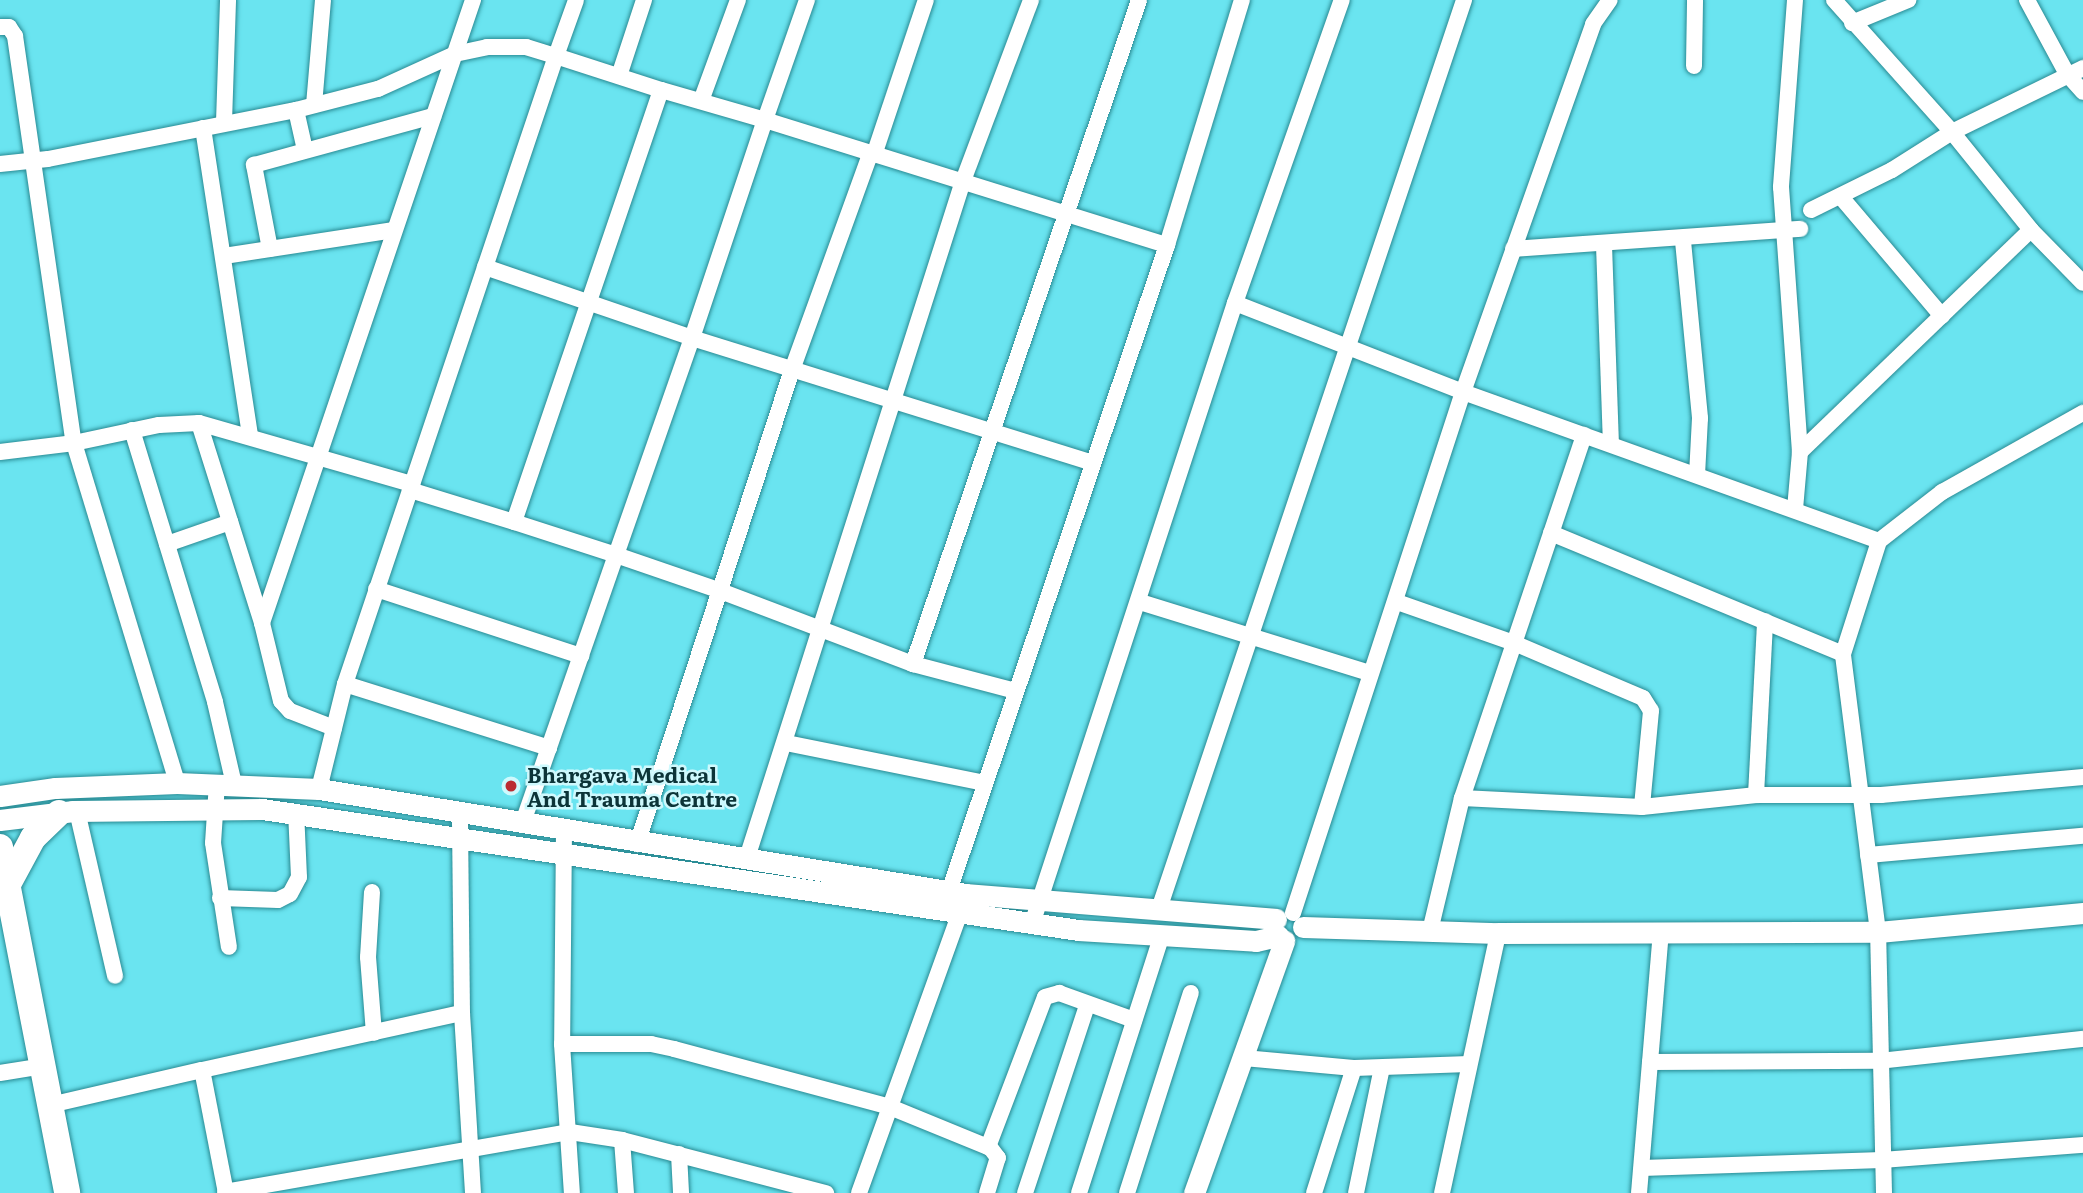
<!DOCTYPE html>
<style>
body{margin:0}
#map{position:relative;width:2083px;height:1193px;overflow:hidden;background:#6ae4f0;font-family:Literata,serif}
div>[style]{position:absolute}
.roads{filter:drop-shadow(0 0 2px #298a93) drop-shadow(0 0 2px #298a93)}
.minor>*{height:16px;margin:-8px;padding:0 8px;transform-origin:8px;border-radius:8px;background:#fff}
.tertiary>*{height:21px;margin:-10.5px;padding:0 10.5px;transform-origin:10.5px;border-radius:10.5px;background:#fff}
.trunk>*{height:26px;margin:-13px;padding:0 13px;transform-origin:13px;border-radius:13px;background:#fff}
.dots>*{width:19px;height:19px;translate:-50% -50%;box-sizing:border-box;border:4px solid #cef9fd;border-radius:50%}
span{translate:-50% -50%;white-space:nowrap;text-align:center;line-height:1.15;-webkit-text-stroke:5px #cef9fd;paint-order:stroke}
.poi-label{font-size:21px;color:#0c3438;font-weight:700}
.left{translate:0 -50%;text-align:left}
</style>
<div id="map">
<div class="roads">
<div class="minor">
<i style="left:807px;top:0;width:127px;rotate:109.3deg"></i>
<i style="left:765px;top:120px;width:421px;rotate:17.3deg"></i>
<i style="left:1167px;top:245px;width:691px;rotate:108.64deg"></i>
<i style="left:1795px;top:0;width:188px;rotate:94.3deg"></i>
<i style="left:1781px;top:187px;width:266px;rotate:85.9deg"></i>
<i style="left:1800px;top:452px;width:57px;rotate:95deg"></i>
<i style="left:1834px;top:0;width:177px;rotate:48.2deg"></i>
<i style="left:1952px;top:132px;width:126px;rotate:51.1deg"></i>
<i style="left:2031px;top:230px;width:74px;rotate:45.5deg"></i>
<i style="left:2027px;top:0;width:84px;rotate:61.6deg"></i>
<i style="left:2067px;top:74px;width:24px;rotate:48deg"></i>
<i style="left:1852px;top:23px;width:61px;rotate:-22.3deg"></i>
<i style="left:0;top:27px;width:9px"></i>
<i style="left:9px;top:27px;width:11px;rotate:56deg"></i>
<i style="left:15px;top:36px;width:411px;rotate:81.8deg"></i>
<i style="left:74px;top:443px;width:355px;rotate:73.1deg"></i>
<i style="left:1694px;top:66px;width:66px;rotate:-89.1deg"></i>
<i style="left:619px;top:76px;width:80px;rotate:-71.8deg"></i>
<i style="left:701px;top:101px;width:108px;rotate:-69.9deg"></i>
<i style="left:314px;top:105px;width:105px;rotate:-85.1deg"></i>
<i style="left:296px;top:110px;width:41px;rotate:77.3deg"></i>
<i style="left:224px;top:122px;width:122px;rotate:-88.1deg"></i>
<i style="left:203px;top:128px;width:312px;rotate:81.3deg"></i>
<i style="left:874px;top:155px;width:163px;rotate:-71.5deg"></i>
<i style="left:0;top:164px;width:48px;rotate:-5.9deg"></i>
<i style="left:48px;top:159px;width:253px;rotate:-11.2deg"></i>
<i style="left:296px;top:110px;width:85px;rotate:-14.4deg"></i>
<i style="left:378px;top:89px;width:85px;rotate:-24.4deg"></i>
<i style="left:455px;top:54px;width:33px;rotate:-12deg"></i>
<i style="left:487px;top:47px;width:39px"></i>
<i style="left:526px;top:47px;width:31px;rotate:17deg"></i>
<i style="left:556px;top:56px;width:59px;rotate:-70.3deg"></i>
<i style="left:1841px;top:197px;width:156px;rotate:49.7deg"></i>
<i style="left:1811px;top:210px;width:90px;rotate:-26.3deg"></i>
<i style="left:1892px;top:170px;width:71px;rotate:-32.3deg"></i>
<i style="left:1952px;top:132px;width:146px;rotate:-26deg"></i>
<i style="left:1683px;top:241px;width:178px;rotate:84.5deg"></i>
<i style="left:1700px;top:418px;width:57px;rotate:93deg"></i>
<i style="left:1167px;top:245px;width:256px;rotate:-73deg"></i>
<i style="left:1604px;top:245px;width:199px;rotate:88deg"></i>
<i style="left:270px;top:249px;width:86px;rotate:-100.8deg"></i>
<i style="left:254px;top:165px;width:186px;rotate:-15.3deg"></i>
<i style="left:1513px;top:249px;width:288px;rotate:-4deg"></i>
<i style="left:224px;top:256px;width:172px;rotate:-8.7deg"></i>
<i style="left:485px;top:267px;width:219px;rotate:18.9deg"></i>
<i style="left:692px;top:338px;width:420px;rotate:17.3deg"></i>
<i style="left:1235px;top:303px;width:245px;rotate:21.3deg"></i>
<i style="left:1463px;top:392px;width:442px;rotate:19.7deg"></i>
<i style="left:199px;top:423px;width:210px;rotate:72.5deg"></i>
<i style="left:132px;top:430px;width:284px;rotate:73deg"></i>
<i style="left:215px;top:702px;width:84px;rotate:77deg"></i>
<i style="left:0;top:452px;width:75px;rotate:-6.9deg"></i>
<i style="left:74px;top:443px;width:87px;rotate:-12deg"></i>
<i style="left:159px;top:425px;width:40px;rotate:-2.9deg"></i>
<i style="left:199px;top:423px;width:222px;rotate:16deg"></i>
<i style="left:1800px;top:452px;width:320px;rotate:-43.9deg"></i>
<i style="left:410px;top:490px;width:109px;rotate:17.1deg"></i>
<i style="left:1551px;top:533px;width:316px;rotate:22.5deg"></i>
<i style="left:167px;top:544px;width:67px;rotate:-19.2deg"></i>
<i style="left:376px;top:589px;width:216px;rotate:18.1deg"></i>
<i style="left:1140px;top:602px;width:241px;rotate:17.2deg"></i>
<i style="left:1397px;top:602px;width:124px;rotate:19.3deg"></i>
<i style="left:1514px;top:643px;width:140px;rotate:23.1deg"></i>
<i style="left:1643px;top:698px;width:15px;rotate:58deg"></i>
<i style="left:1651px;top:711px;width:96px;rotate:95.4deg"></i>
<i style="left:913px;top:664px;width:701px;rotate:-71.2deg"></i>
<i style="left:345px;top:684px;width:214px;rotate:17.4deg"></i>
<i style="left:334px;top:728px;width:47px;rotate:-158.9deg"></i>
<i style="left:290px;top:711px;width:13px;rotate:-132deg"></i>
<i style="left:281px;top:701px;width:80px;rotate:-103.7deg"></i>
<i style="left:262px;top:623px;width:658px;rotate:-71.29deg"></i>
<i style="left:786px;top:743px;width:203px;rotate:11.4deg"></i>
<i style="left:217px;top:783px;width:60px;rotate:93.8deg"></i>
<i style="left:213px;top:843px;width:105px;rotate:81.3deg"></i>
<i style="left:319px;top:789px;width:108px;rotate:-76.1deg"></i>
<i style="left:345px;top:684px;width:662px;rotate:-71.43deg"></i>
<i style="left:556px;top:56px;width:110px;rotate:17.9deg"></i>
<i style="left:1756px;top:795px;width:174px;rotate:-87deg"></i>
<i style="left:1462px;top:798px;width:180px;rotate:2.9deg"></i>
<i style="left:1642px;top:807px;width:115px;rotate:-6deg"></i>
<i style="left:1756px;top:795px;width:125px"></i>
<i style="left:1881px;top:795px;width:203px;rotate:-5.1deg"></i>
<i style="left:77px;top:811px;width:169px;rotate:77deg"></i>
<i style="left:523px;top:822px;width:283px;rotate:-70.8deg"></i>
<i style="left:616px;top:555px;width:230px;rotate:-70.7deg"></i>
<i style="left:692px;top:338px;width:230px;rotate:-71.5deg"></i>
<i style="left:765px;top:120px;width:108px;rotate:-163.9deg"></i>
<i style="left:661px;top:90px;width:456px;rotate:108.8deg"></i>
<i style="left:514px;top:522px;width:107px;rotate:17.9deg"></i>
<i style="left:616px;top:555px;width:108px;rotate:18.9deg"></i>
<i style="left:718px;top:590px;width:209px;rotate:20.8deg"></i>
<i style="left:913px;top:664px;width:106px;rotate:14.7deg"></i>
<i style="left:564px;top:829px;width:215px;rotate:90.5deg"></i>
<i style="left:562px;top:1044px;width:149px;rotate:86.2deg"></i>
<i style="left:637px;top:844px;width:499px;rotate:-71.9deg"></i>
<i style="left:792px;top:370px;width:230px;rotate:-70.1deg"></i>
<i style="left:1868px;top:855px;width:216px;rotate:-5.1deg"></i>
<i style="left:746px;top:861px;width:714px;rotate:-72.3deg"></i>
<i style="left:963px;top:181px;width:193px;rotate:-69.4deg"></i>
<i style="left:372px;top:892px;width:65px;rotate:93.5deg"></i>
<i style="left:368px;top:957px;width:76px;rotate:85.5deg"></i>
<i style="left:220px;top:898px;width:58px;rotate:2deg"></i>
<i style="left:278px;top:900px;width:13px;rotate:-27deg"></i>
<i style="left:290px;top:894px;width:19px;rotate:-62deg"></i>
<i style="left:299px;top:877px;width:65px;rotate:-92.6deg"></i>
<i style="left:1158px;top:912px;width:962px;rotate:-71.45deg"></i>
<i style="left:1293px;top:913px;width:548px;rotate:-71.93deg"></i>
<i style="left:1463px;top:392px;width:390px;rotate:-70.5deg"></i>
<i style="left:1593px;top:24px;width:29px;rotate:-55deg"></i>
<i style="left:1032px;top:924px;width:653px;rotate:-71.9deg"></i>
<i style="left:1235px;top:303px;width:321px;rotate:-70.6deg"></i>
<i style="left:1430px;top:931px;width:137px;rotate:-76.5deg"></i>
<i style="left:1462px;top:798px;width:383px;rotate:-71.4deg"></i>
<i style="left:462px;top:1013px;width:180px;rotate:86.5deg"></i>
<i style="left:562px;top:1044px;width:89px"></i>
<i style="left:651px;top:1044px;width:24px;rotate:12deg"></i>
<i style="left:674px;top:1049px;width:224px;rotate:15deg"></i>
<i style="left:890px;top:1107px;width:106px;rotate:22.2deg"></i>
<i style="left:988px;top:1147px;width:160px;rotate:-69.2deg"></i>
<i style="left:1045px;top:997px;width:15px;rotate:-16deg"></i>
<i style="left:1059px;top:993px;width:80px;rotate:19.8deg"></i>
<i style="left:1244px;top:1058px;width:110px;rotate:5.2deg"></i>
<i style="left:1354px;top:1068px;width:115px;rotate:-2deg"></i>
<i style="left:1650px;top:1062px;width:229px;rotate:-0.3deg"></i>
<i style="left:1879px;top:1061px;width:205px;rotate:-6.2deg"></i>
<i style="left:0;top:1073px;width:45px;rotate:-9deg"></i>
<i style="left:50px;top:1105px;width:156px;rotate:-13deg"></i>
<i style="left:622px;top:1140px;width:53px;rotate:85.7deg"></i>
<i style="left:679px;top:1154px;width:39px;rotate:87deg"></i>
<i style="left:1642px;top:1168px;width:240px;rotate:-1.9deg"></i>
<i style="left:1882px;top:1160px;width:202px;rotate:-4.3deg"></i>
<i style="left:225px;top:1192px;width:350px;rotate:-9.9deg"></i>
<i style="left:570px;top:1132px;width:53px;rotate:8.7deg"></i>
<i style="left:622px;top:1140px;width:211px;rotate:14.6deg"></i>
<i style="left:226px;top:1193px;width:125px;rotate:-101deg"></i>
<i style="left:202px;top:1070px;width:266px;rotate:-12.4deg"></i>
<i style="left:462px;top:1013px;width:203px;rotate:-90.6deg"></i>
<i style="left:859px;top:1193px;width:295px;rotate:-70.2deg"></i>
<i style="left:987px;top:1193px;width:37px;rotate:-73deg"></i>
<i style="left:998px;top:1158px;width:15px;rotate:-127deg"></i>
<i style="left:1025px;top:1193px;width:198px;rotate:-71.7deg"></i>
<i style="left:1079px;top:1193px;width:271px;rotate:-72.2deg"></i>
<i style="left:1127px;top:1193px;width:210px;rotate:-72.3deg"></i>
<i style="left:1314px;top:1193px;width:131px;rotate:-72.3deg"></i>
<i style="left:1356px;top:1193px;width:128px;rotate:-78.3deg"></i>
<i style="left:1442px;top:1193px;width:266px;rotate:-77.8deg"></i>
<i style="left:1639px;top:1193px;width:262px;rotate:-85.2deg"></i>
<i style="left:1884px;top:1193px;width:261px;rotate:-91.3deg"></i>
<i style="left:1878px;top:932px;width:280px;rotate:-97.2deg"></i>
<i style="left:1843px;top:654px;width:119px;rotate:-72.3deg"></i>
<i style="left:1879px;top:541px;width:80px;rotate:-37.9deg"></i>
<i style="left:1942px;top:492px;width:162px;rotate:-29.3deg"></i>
</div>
<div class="tertiary">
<i style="left:0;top:796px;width:56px;rotate:-8.3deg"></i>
<i style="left:55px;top:788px;width:122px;rotate:-2.3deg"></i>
<i style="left:177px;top:783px;width:142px;rotate:2.4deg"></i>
<i style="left:319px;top:789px;width:655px;rotate:9.22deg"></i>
<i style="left:966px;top:894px;width:311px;rotate:4.6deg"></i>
<i style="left:0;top:820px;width:74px;rotate:-7deg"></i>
<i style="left:73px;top:811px;width:189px;rotate:-0.6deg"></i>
<i style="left:262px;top:809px;width:825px;rotate:8.43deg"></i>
<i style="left:1078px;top:930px;width:178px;rotate:3.5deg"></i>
<i style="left:1256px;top:941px;width:23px;rotate:-13deg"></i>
<i style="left:1303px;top:927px;width:195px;rotate:1.8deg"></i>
<i style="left:1498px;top:933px;width:380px;rotate:-0.2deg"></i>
<i style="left:1878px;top:932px;width:206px;rotate:-5.3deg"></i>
<i style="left:1194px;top:1193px;width:268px;rotate:-70.3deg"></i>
</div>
<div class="trunk">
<i style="left:0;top:847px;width:352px;rotate:79deg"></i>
<i style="left:7px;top:886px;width:55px;rotate:-61.6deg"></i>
<i style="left:33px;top:838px;width:36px;rotate:-44deg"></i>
</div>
</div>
<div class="dots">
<i style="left:511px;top:786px;background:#bb2b31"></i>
</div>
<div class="poi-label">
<span class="left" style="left:527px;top:786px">Bhargava Medical<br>And Trauma Centre</span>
</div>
</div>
